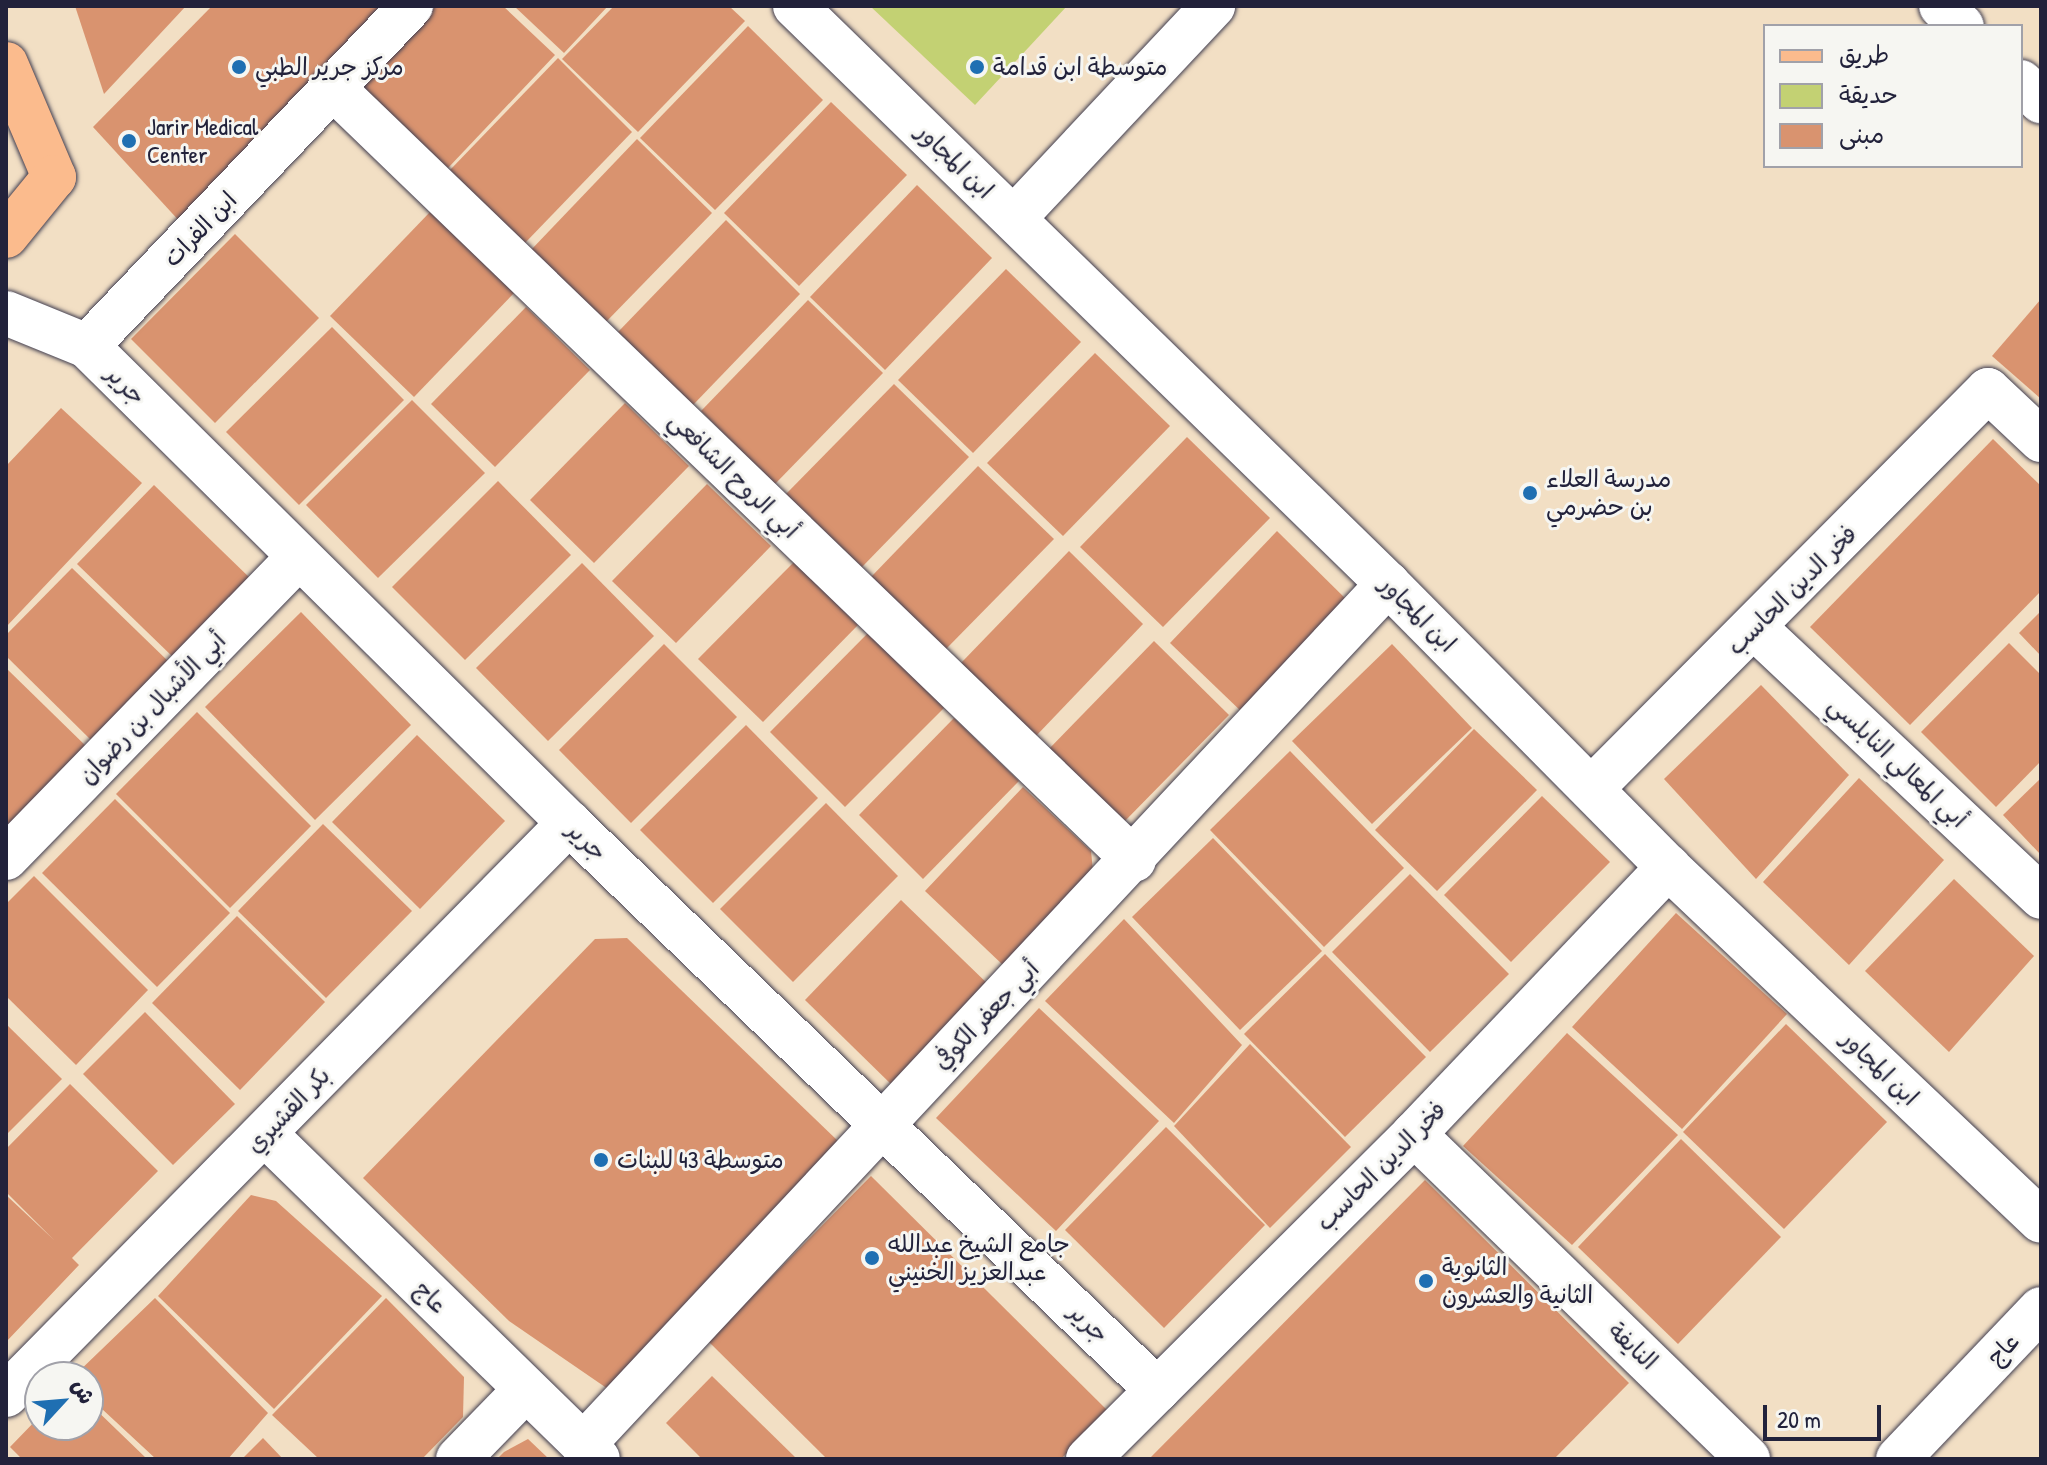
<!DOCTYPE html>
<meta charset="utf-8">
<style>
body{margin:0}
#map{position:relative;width:2047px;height:1465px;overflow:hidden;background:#f2dfc4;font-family:"Patrick Hand","Playpen Sans Arabic",sans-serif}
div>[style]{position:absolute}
.green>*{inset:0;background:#c3d173}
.building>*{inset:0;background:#d9936f}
.roads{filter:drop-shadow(0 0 2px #413e50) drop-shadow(0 0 2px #413e50)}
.minor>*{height:44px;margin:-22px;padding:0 22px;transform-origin:22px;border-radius:22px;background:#fff}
.major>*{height:44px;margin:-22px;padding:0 22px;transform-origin:22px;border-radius:22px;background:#fbbb8d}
.dots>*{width:22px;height:22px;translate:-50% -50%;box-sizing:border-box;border:4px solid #f6f6f2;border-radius:50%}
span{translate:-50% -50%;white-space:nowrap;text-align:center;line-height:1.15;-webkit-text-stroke:6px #f6f6f2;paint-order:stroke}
.poi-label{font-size:24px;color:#22223b}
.left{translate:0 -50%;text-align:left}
.street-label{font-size:24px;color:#22223b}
.frame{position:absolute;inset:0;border:8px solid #22223b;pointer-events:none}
.legend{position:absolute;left:1763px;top:24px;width:260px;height:144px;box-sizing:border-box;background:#f6f6f2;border:2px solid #a1a1a9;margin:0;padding:10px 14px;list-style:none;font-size:24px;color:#22223b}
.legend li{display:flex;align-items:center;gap:16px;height:40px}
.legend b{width:40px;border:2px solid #a1a1a9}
.north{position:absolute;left:24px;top:1361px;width:80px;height:80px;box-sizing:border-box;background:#f6f6f2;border:2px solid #a1a1a9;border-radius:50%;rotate:64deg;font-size:22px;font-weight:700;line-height:32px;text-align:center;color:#22223b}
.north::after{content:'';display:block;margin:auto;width:28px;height:36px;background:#1f6fb2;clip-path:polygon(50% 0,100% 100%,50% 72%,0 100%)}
.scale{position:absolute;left:1763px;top:1405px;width:118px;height:36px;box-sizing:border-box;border:4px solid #22223b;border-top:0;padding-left:10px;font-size:24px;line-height:28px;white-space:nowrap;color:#22223b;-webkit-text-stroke:6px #f6f6f2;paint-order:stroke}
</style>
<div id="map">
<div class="green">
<i style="clip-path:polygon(870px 6px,1067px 6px,975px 105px)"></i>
</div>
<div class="building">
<i style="clip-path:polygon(75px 6px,186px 6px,104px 94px)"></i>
<i style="clip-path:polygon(212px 6px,380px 6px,182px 224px,93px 127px)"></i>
<i style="clip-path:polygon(436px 6px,503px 6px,555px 55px,448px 168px,361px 85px)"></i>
<i style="clip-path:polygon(514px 6px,608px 6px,564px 53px)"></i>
<i style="clip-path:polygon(614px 6px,729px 6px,745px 21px,638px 132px,562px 59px)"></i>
<i style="clip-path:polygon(748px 26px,823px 100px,715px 210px,640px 138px)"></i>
<i style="clip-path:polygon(558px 58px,632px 132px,525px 243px,450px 170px)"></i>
<i style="clip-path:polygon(831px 102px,907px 175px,799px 286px,724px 213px)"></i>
<i style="clip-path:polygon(637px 139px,712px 213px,604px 324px,530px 251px)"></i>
<i style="clip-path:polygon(917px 185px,992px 258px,885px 370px,810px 297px)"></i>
<i style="clip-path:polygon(430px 212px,514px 293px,414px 397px,330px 316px)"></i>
<i style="clip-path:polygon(726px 220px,800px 294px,693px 405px,618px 332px)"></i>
<i style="clip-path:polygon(235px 234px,319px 318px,215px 423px,131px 339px)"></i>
<i style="clip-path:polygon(1006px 269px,1081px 342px,973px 453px,898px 380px)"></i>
<i style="clip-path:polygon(2041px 299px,2041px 399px,1992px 356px)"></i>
<i style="clip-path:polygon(808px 300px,883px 373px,775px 484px,701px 411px)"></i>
<i style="clip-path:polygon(526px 307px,590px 370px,495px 467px,431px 404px)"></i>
<i style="clip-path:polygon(332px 327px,404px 400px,299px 505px,226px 432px)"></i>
<i style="clip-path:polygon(1095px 353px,1170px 426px,1063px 536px,987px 463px)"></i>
<i style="clip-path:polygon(894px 384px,969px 457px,862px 567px,786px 494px)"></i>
<i style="clip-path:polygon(412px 400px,485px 473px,378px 578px,306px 505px)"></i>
<i style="clip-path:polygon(625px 403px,689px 466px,594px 563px,530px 500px)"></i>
<i style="clip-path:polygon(61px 408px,142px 483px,6px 627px,6px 466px)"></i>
<i style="clip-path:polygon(1187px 437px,1270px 518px,1163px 627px,1080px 547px)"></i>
<i style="clip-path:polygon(1993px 439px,2041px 486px,2041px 591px,1910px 725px,1810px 627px)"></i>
<i style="clip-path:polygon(978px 466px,1054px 539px,946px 649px,871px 577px)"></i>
<i style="clip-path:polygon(498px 481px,571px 555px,465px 660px,392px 587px)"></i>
<i style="clip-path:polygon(707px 484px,771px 546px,676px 643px,612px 581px)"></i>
<i style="clip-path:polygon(154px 485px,253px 581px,176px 660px,77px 564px)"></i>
<i style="clip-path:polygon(1277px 531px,1352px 605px,1245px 715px,1170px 643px)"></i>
<i style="clip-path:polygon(1069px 551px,1143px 624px,1036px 736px,961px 663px)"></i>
<i style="clip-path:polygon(794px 562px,858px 625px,763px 722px,698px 659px)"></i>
<i style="clip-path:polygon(582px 563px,654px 636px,548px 741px,476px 668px)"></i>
<i style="clip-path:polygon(72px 568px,171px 664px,94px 743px,6px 656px,6px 635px)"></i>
<i style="clip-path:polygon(2041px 611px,2041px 656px,2019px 633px)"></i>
<i style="clip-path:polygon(301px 612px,411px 725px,315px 820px,205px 707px)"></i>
<i style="clip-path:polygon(869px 632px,944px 708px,845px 807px,770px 732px)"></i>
<i style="clip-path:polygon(1154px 641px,1229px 715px,1121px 825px,1046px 752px)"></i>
<i style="clip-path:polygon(2009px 643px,2041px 675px,2041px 761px,1996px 807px,1921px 732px)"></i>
<i style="clip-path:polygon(664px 644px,737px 717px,631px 823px,559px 750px)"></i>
<i style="clip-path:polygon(1392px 644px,1472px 728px,1372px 824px,1292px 741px)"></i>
<i style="clip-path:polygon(6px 668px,90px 750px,14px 829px,6px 822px)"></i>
<i style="clip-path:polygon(1761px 685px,1849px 775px,1756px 879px,1664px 779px)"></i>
<i style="clip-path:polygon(197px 712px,311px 826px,230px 908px,116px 794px)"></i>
<i style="clip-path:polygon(954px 718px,1019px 781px,923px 879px,859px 815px)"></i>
<i style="clip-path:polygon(746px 725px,818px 798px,713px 903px,640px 830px)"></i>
<i style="clip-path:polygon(1474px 729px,1537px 790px,1437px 891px,1375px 830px)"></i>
<i style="clip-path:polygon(417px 735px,505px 821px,420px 909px,332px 822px)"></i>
<i style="clip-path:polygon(1290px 751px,1404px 868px,1324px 947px,1210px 830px)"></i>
<i style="clip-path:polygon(1859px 778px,1944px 860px,1849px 965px,1763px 882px)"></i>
<i style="clip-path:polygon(2041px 778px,2041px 855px,2003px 815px)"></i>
<i style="clip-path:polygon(1023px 787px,1091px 851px,1093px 871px,1004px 966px,925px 891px)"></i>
<i style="clip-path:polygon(1542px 796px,1610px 862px,1511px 962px,1444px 895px)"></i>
<i style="clip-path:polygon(115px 799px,230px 913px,157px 987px,42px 873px)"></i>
<i style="clip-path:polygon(826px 803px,898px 876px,793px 982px,720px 909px)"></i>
<i style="clip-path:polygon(323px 824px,412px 911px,326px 998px,238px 911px)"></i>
<i style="clip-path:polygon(1213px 838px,1322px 951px,1240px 1030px,1132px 917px)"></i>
<i style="clip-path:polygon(1410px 874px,1509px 974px,1430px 1052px,1332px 952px)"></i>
<i style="clip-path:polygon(34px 876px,148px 990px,76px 1065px,6px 996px,6px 904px)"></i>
<i style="clip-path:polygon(1954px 879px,2034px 956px,1949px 1052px,1865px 971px)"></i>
<i style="clip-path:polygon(901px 900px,992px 988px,895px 1088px,805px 1000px)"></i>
<i style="clip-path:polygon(1676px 913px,1787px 1014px,1682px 1129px,1572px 1027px)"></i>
<i style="clip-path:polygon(237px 916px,325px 1002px,240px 1090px,152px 1003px)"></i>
<i style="clip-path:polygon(1124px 919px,1242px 1045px,1174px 1123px,1045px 1001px)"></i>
<i style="clip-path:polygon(627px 938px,838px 1141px,608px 1389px,509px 1321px,363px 1178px,595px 939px)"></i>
<i style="clip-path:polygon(1325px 954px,1426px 1057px,1345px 1137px,1244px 1034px)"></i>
<i style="clip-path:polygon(1039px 1008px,1159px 1121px,1056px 1231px,936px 1118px)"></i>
<i style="clip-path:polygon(145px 1012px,235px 1104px,173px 1165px,83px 1074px)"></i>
<i style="clip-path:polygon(6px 1024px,62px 1079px,6px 1135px)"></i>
<i style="clip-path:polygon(1786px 1024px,1887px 1122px,1784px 1229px,1683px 1132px)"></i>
<i style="clip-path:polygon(1567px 1033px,1678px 1135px,1572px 1245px,1463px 1146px)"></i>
<i style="clip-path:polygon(1250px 1044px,1351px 1147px,1270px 1228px,1174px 1126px)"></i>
<i style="clip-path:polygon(70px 1084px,158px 1171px,72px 1258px,79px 1265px,6px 1342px,6px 1195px,54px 1240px,6px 1192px,6px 1149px)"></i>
<i style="clip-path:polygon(1166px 1127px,1265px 1225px,1164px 1328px,1065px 1230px)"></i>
<i style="clip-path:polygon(1681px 1139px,1781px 1237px,1678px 1344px,1578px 1247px)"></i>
<i style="clip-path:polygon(871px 1176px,1108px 1411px,1061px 1459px,827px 1459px,708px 1341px)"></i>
<i style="clip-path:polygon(1425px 1180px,1629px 1383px,1554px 1459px,1149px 1459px)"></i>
<i style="clip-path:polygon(251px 1195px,276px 1201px,382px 1296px,274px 1409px,158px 1296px)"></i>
<i style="clip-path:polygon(155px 1298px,268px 1413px,228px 1459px,156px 1459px,88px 1396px,88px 1377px,73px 1377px)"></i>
<i style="clip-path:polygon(386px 1298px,464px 1377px,463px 1417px,422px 1459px,319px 1459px,272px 1415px)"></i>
<i style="clip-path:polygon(712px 1376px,797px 1459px,702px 1459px,666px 1423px)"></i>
<i style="clip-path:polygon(88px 1402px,147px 1459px,22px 1459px,10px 1447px,40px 1416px,40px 1425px,88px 1425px)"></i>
<i style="clip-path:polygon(263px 1438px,283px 1459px,242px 1459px)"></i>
<i style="clip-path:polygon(528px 1439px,549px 1459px,497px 1459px,504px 1452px)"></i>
</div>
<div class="roads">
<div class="minor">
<i style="left:795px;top:6px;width:828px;rotate:44.27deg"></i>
<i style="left:1388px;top:584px;width:398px;rotate:45.3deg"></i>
<i style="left:1668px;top:867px;width:514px;rotate:43.5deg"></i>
<i style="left:1941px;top:6px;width:29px;rotate:44deg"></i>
<i style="left:2021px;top:82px;width:28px;rotate:44deg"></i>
<i style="left:334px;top:89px;width:1111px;rotate:43.94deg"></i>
<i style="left:1014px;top:218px;width:291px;rotate:-46.8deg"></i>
<i style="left:6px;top:313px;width:87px;rotate:22.2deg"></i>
<i style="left:87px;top:346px;width:678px;rotate:44.7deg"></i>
<i style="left:569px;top:823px;width:817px;rotate:43.96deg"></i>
<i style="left:87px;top:346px;width:470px;rotate:-46.4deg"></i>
<i style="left:1755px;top:628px;width:393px;rotate:43.2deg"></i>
<i style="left:1593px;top:787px;width:560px;rotate:-45.14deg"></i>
<i style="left:1988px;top:390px;width:73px;rotate:43.3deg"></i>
<i style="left:6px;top:858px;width:419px;rotate:-45.8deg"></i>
<i style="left:265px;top:1134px;width:465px;rotate:44.3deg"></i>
<i style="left:1414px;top:1134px;width:466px;rotate:44.2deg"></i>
<i style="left:6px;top:1395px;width:803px;rotate:-45.45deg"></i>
<i style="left:583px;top:1445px;width:1179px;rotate:-46.93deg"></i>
<i style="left:458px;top:1459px;width:96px;rotate:-45.8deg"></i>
<i style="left:1088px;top:1459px;width:460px;rotate:-44.9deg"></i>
<i style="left:1414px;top:1134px;width:369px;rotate:-46.4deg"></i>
<i style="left:1898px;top:1459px;width:207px;rotate:-46.4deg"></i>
</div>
<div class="major">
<i style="left:6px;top:64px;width:123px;rotate:67deg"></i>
<i style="left:54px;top:177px;width:76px;rotate:129.1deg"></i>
</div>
</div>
<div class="dots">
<i style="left:239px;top:67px;background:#1f6fb2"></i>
<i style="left:977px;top:67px;background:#1f6fb2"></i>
<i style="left:129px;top:141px;background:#1f6fb2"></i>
<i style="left:1530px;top:493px;background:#1f6fb2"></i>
<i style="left:601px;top:1160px;background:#1f6fb2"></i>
<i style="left:872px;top:1258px;background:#1f6fb2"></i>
<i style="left:1426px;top:1281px;background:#1f6fb2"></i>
</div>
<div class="poi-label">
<span class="left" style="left:255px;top:67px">مركز جرير الطبي</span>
<span class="left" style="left:993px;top:67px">متوسطة ابن قدامة</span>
<span class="left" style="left:147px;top:141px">Jarir Medical<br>Center</span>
<span class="left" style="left:1546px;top:493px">مدرسة العلاء<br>بن حضرمي</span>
<span class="left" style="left:617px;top:1160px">متوسطة 43 للبنات</span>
<span class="left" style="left:888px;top:1258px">جامع الشيخ عبدالله<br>عبدالعزيز الخنيني</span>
<span class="left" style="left:1442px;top:1281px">الثانوية<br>الثانية والعشرون</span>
</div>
<div class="street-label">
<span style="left:955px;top:161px;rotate:44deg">ابن المجاور</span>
<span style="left:200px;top:229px;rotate:-46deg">ابن الفرات</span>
<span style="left:126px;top:385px;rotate:45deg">جرير</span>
<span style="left:734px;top:475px;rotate:44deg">أبي الروح الشافعي</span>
<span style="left:1792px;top:590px;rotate:-45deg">فخر الدين الحاسب</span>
<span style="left:1418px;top:614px;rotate:45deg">ابن المجاور</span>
<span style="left:152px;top:708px;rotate:-46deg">أبي الأشبال بن رضوان</span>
<span style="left:1898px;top:762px;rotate:43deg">أبي المعالي النابلسي</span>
<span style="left:587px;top:841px;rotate:44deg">جرير</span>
<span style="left:986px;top:1015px;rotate:-46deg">أبي جعفر الكوفي</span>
<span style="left:1880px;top:1068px;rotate:44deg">ابن المجاور</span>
<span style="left:288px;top:1110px;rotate:-46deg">بكر القشيري</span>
<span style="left:1381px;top:1166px;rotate:-45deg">فخر الدين الحاسب</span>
<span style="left:431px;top:1297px;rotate:45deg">عاج</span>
<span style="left:1089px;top:1323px;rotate:44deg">جرير</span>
<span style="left:1633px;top:1346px;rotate:43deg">النايفة</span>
<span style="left:2003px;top:1349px;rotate:-46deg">عاج</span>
</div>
<div class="frame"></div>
<ul class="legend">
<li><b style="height:10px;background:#fbbb8d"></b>طريق</li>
<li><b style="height:22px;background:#c3d173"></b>حديقة</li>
<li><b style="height:22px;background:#d9936f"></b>مبنى</li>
</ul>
<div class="north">ش</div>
<div class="scale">20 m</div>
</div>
